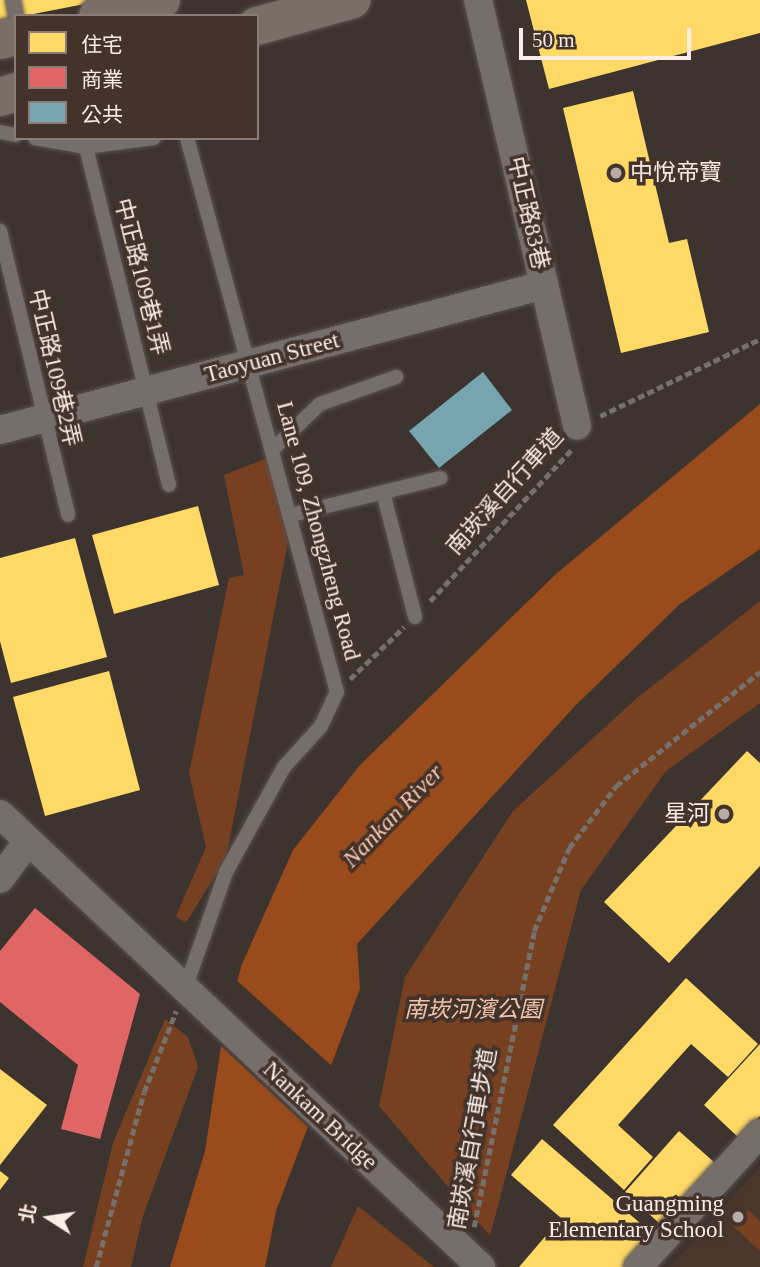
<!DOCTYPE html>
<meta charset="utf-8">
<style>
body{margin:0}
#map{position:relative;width:760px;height:1267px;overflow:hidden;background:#3d3430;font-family:"Times New Roman","Noto Sans TC",serif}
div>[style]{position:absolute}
.built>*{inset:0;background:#4b362c}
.green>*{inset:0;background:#764021}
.water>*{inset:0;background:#994b1b}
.pier>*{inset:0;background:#3d3430}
.homes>*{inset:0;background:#ffd966}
.shops>*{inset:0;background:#e06666}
.public>*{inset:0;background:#76a5af}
.path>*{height:4.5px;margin-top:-2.25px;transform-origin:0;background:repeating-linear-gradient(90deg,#76706c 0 7px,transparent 0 10.5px)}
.roads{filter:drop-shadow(0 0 2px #5a524f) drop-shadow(0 0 2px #5a524f)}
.service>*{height:14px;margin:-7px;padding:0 7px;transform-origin:7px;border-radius:7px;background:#756e6b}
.minor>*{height:28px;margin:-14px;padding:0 14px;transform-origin:14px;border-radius:14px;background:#756e6b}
.primary>*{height:38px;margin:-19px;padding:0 19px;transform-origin:19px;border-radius:19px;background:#796f69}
.dots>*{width:19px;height:19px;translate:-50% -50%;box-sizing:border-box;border:4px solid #43332a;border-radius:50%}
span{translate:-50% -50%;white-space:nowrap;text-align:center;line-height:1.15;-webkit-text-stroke:7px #43332a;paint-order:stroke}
.poi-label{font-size:23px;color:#f8ece7}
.left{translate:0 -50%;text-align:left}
.right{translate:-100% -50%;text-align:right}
.street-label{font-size:23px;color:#f8ece7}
.park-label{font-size:23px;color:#f1c2ab;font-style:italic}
.water-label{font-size:24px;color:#f7c7af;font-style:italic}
.legend{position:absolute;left:14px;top:14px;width:245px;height:126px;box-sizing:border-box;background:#43332a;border:2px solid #8b7d76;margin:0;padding:9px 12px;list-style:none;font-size:21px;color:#f8ece7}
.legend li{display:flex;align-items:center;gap:14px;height:35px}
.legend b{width:35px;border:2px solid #8b7d76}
.north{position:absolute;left:14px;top:1183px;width:70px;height:70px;-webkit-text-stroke:5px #43332a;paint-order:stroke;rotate:282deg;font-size:19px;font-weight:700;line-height:28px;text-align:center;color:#f8ece7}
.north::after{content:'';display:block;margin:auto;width:24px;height:32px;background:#f8ece7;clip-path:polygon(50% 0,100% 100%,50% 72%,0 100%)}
.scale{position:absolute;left:519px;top:28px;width:172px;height:32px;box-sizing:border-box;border:4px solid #f8ece7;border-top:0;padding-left:9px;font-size:21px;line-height:24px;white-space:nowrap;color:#f8ece7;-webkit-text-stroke:5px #43332a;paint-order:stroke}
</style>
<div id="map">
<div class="built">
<i style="clip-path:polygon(760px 1167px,760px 1267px,670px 1267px)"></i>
</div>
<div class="green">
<i style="clip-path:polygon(267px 458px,288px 542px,226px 858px,186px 923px,176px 916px,206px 847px,189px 773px,229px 578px,244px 575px,224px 475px)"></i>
<i style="clip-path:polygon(760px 601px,760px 703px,666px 771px,581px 890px,490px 1236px,379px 1106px,405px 977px,513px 811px,637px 698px)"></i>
<i style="clip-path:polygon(165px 1019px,188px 1037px,198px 1067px,143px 1216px,131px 1267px,83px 1267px,113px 1143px)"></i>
<i style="clip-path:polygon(358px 1206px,434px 1267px,331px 1267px)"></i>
<i style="clip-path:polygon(748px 1210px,760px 1221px,760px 1251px,734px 1227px)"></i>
</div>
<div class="water">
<i style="clip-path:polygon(760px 404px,760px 549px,680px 604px,575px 706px,357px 944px,360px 989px,276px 1211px,265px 1267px,170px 1267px,205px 1151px,224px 1027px,242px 964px,293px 850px,360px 765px,556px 574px)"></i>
</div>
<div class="pier">
<i style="clip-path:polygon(234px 978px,333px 1067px,310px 1129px,218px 1043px)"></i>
</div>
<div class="homes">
<i style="clip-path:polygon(0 0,11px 0,15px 28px,0 30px)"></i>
<i style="clip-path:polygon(19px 0,89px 0,90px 3px,23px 16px)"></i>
<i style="clip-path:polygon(526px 0,760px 0,760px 33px,549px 89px)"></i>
<i style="clip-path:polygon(633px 91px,669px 243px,687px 239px,709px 332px,621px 353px,563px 108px)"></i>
<i style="clip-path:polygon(198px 506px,219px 585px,114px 614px,92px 535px)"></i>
<i style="clip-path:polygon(75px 538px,107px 657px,11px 683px,0 641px,0 558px)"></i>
<i style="clip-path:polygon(109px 671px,140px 790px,45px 816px,13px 697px)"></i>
<i style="clip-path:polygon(747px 751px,760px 763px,760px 866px,669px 963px,604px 902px)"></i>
<i style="clip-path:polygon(686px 978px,758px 1044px,728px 1077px,691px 1044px,618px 1125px,653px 1157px,624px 1190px,553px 1125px)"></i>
<i style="clip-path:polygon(760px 1044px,760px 1116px,739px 1138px,704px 1105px)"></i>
<i style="clip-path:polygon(0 1069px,47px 1105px,0 1165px)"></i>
<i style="clip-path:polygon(679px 1131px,715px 1163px,660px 1224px,625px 1192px)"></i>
<i style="clip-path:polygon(542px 1139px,654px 1235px,627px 1267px,519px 1267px,561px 1218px,511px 1175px)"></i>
<i style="clip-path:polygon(0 1171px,9px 1178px,0 1190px)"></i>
</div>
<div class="shops">
<i style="clip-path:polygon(35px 908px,140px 994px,100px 1139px,61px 1129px,78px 1065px,0 1002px,0 951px)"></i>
</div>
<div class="public">
<i style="clip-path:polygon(483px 372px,512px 410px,439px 468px,409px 431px)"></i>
</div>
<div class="path">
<i style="left:600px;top:416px;width:178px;rotate:-25.7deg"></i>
<i style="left:430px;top:601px;width:208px;rotate:-46.9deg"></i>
<i style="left:350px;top:679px;width:75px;rotate:-43.9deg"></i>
<i style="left:474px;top:1227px;width:302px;rotate:-78.5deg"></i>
<i style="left:534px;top:931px;width:90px;rotate:-67.1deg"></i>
<i style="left:569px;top:848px;width:78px;rotate:-52.8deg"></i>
<i style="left:616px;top:786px;width:184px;rotate:-38.4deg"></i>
<i style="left:96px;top:1267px;width:181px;rotate:-74.7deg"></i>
<i style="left:144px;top:1092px;width:87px;rotate:-68.4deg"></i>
</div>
<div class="roads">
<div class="service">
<i style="left:13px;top:0;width:16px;rotate:79deg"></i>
<i style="left:0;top:132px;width:16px;rotate:11deg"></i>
<i style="left:35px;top:138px;width:52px;rotate:10deg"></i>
<i style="left:154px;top:138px;width:69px;rotate:172.5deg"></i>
<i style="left:86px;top:147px;width:348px;rotate:76.2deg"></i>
<i style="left:0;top:231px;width:292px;rotate:76.5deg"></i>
<i style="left:273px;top:449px;width:65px;rotate:-43.8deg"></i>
<i style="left:320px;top:404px;width:81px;rotate:-19.6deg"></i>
<i style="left:383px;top:492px;width:129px;rotate:75.6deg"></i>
<i style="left:291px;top:515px;width:154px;rotate:-13.9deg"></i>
<i style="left:185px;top:989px;width:124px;rotate:-70.7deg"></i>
<i style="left:226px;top:872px;width:120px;rotate:-61.1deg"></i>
<i style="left:284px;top:767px;width:55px;rotate:-47.9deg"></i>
<i style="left:321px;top:726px;width:38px;rotate:-65deg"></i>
<i style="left:337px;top:692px;width:574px;rotate:-105.15deg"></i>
</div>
<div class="minor">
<i style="left:478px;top:0;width:437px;rotate:76.9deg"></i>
<i style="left:0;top:430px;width:563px;rotate:-14.92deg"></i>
<i style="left:0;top:814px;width:661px;rotate:43.28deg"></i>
<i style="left:0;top:879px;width:47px;rotate:-53.6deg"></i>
<i style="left:638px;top:1267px;width:181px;rotate:-47.7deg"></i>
</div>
<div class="primary">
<i style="left:98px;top:16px;width:65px;rotate:-14.3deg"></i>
<i style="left:257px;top:26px;width:98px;rotate:-15.5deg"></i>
<i style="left:0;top:40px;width:16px;rotate:-14deg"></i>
<i style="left:0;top:97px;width:17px;rotate:-17deg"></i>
</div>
</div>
<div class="dots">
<i style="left:616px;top:173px;background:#b7aca7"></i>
<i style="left:724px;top:814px;background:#b7aca7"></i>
<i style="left:738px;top:1217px;background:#b7aca7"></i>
</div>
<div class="poi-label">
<span class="left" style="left:630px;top:173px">中悅帝寶</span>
<span class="right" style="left:710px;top:814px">星河</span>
<span class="right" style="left:724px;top:1217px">Guangming<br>Elementary School</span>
</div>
<div class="street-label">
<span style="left:528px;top:213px;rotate:77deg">中正路83巷</span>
<span style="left:141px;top:277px;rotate:76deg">中正路109巷1弄</span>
<span style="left:272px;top:358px;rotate:-15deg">Taoyuan Street</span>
<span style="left:54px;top:368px;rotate:77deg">中正路109巷2弄</span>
<span style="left:505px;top:492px;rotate:-48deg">南崁溪自行車道</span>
<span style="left:318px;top:531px;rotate:75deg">Lane 109, Zhongzheng Road</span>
<span style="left:320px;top:1116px;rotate:43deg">Nankam Bridge</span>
<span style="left:473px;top:1139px;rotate:-80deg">南崁溪自行車步道</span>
</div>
<div class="park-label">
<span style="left:473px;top:1010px">南崁河濱公園</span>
</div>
<div class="water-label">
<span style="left:393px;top:816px;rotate:-46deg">Nankan River</span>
</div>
<ul class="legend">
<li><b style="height:19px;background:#ffd966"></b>住宅</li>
<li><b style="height:19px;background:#e06666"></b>商業</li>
<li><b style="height:19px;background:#76a5af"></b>公共</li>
</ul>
<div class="north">北</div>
<div class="scale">50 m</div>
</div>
